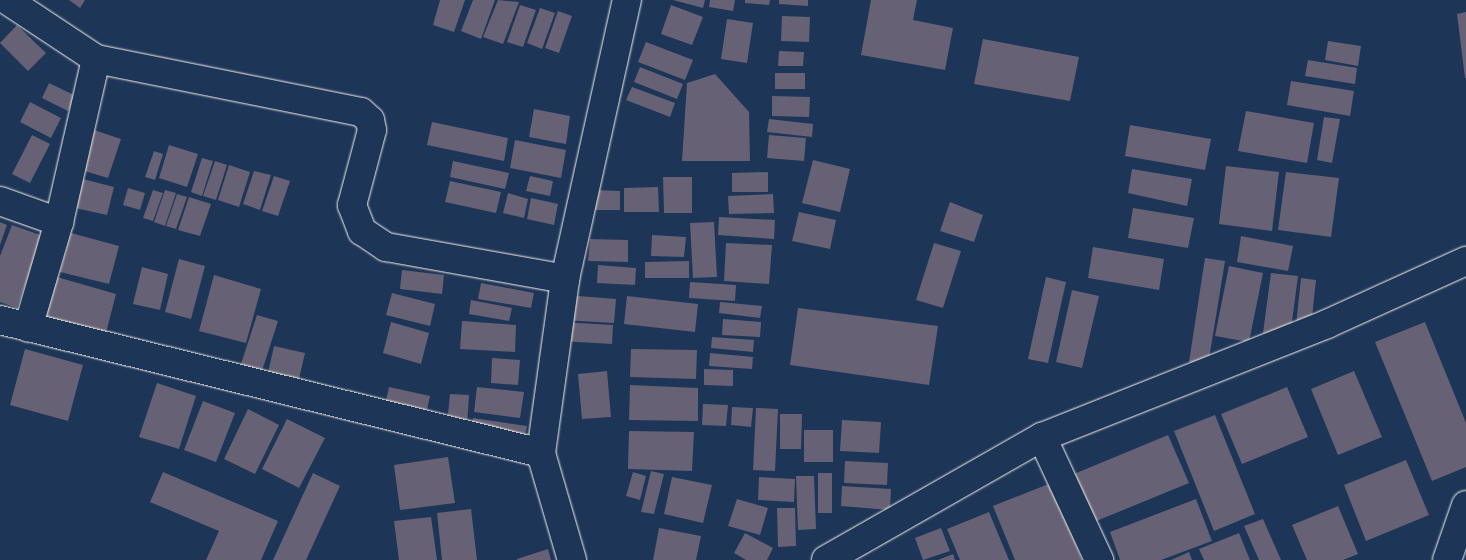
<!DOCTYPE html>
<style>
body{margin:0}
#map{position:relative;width:1466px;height:560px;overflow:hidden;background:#1d3557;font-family:Sriracha,sans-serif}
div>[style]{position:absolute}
.building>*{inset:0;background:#666175}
.roads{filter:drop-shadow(0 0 1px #f4f1e8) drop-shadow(0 0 1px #f4f1e8)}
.street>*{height:28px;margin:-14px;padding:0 14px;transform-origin:14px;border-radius:14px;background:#1d3557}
span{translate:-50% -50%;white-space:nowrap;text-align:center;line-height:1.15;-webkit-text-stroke:4.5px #1d3557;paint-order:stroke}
</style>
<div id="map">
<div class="building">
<i style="clip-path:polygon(69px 0,85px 0,80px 8px)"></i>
<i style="clip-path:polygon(440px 0,465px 0,454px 32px,433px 25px)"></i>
<i style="clip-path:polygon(473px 0,495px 0,481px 39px,461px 31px)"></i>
<i style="clip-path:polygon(498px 0,519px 2px,503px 44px,483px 37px)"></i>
<i style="clip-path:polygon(673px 0,705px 0,703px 8px)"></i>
<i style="clip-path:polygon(710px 0,735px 0,733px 11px,709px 7px)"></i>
<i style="clip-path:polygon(745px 0,770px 0,769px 5px,745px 3px)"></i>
<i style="clip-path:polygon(779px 0,808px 0,808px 6px,779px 4px)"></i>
<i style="clip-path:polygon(871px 0,917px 0,913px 20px,953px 28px,945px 70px,861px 55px)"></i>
<i style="clip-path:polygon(520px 5px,536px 10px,523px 47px,507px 42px)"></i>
<i style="clip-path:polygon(671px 5px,703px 17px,692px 45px,661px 34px)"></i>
<i style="clip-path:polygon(540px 8px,555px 13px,542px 49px,527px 43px)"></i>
<i style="clip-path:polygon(558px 11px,572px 16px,559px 53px,545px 48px)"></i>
<i style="clip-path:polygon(1466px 12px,1466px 78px,1465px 78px,1457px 14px)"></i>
<i style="clip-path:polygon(782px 16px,810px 17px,809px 42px,781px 41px)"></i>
<i style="clip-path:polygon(727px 19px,753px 23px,747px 63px,721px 59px)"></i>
<i style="clip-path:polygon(17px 25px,46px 53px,28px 71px,0 43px)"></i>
<i style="clip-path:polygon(983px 39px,1079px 57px,1070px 101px,974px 84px)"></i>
<i style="clip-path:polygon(1328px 41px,1361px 46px,1358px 66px,1325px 60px)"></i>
<i style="clip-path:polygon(646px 42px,693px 60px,685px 80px,638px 62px)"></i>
<i style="clip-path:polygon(779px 51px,804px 52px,803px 66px,778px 66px)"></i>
<i style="clip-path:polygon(1308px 60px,1357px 68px,1355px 84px,1305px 76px)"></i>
<i style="clip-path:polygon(640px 67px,683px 84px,677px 99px,634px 82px)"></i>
<i style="clip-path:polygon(775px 73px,805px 73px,805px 89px,775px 89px)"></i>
<i style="clip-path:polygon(715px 74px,749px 112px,750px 161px,682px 161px,687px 83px)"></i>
<i style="clip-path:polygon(1291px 81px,1354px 91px,1350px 116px,1287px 105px)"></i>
<i style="clip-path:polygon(49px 83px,76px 96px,68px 111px,42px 98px)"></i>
<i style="clip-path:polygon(632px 87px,675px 103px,670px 117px,626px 100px)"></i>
<i style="clip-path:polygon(772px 96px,810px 97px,809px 117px,772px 116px)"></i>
<i style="clip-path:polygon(30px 102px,61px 118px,51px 138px,20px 122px)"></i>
<i style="clip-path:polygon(534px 109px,570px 116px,566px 144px,529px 137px)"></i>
<i style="clip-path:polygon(1246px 111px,1314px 123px,1307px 163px,1238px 151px)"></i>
<i style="clip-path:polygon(1324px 117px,1340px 119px,1332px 163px,1317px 160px)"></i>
<i style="clip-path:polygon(769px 119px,813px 124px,812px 137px,767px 132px)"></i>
<i style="clip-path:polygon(432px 122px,508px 138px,504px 161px,427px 145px)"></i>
<i style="clip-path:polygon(1130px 125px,1211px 139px,1205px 170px,1125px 156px)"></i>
<i style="clip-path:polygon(91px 129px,121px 139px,108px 178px,78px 169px)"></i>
<i style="clip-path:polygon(32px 135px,50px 144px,30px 183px,12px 174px)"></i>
<i style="clip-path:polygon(769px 135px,806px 138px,804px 161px,767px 158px)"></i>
<i style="clip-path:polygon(515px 140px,566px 150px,561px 178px,510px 168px)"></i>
<i style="clip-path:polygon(169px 145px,198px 154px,187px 187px,159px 178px)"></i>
<i style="clip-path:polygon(154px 151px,163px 154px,155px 180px,145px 177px)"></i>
<i style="clip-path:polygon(202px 158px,213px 161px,202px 196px,191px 192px)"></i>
<i style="clip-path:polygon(813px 160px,850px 169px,840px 212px,802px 203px)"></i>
<i style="clip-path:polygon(215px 161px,227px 165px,216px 200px,203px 196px)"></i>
<i style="clip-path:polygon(453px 161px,509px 173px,505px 189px,450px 177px)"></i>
<i style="clip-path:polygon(229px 165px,250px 172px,239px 207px,218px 200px)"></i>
<i style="clip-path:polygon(1226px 166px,1279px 172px,1272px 231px,1219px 224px)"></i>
<i style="clip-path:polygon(1132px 169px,1192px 179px,1187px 206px,1128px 193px)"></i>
<i style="clip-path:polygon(254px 171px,271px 175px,260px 210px,243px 204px)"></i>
<i style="clip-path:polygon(768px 172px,768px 192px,732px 192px,732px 173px)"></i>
<i style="clip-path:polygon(1286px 172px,1339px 178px,1331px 237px,1278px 230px)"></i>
<i style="clip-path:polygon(274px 176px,290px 181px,278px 216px,262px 211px)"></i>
<i style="clip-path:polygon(530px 176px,553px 181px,550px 196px,526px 191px)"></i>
<i style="clip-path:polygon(663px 177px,692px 177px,692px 213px,664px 213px)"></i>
<i style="clip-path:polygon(83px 179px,114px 187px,107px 215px,75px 208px)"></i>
<i style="clip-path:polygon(450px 181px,501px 192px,496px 213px,445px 202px)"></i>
<i style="clip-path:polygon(658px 187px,659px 212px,624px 212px,624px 188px)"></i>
<i style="clip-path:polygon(128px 188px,145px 193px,140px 210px,123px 205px)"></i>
<i style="clip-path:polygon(153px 190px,163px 193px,153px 221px,143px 218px)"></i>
<i style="clip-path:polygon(165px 190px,176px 193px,165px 226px,154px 222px)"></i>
<i style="clip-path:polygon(594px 190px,620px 191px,620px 210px,593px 210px)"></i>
<i style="clip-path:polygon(508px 193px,528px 199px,524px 218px,503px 213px)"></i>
<i style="clip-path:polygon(177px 194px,187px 197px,176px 229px,166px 226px)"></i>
<i style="clip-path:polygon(773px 194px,774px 213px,729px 214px,728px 196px)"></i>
<i style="clip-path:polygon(189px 197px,211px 204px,200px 236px,178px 230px)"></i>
<i style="clip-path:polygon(531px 198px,558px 204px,554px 225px,527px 219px)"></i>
<i style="clip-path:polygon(950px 202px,983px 215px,974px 242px,940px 231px)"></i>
<i style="clip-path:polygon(1133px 208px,1194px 218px,1188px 248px,1128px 238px)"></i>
<i style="clip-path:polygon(799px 212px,836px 220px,830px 249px,792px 241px)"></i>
<i style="clip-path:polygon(719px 217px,775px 220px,774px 239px,718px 235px)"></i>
<i style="clip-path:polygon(0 222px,7px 225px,0 245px)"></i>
<i style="clip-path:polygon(714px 222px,717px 277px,693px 278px,690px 223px)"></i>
<i style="clip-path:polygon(12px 225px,43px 236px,17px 308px,0 302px,0 256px)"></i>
<i style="clip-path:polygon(71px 233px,119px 246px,109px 284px,60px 272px)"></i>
<i style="clip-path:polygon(652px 235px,686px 237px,684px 257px,651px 256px)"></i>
<i style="clip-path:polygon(1241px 236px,1293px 246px,1288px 271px,1237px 262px)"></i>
<i style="clip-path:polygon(590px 239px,628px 240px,628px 262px,588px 261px)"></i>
<i style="clip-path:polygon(726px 243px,772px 245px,769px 284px,724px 281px)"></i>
<i style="clip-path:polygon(934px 243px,961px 251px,943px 308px,916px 300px)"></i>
<i style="clip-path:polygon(1093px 247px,1164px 259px,1159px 290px,1088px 278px)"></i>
<i style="clip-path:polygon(1205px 258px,1225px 261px,1208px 365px,1189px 362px)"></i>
<i style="clip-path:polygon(179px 259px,205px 266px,191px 319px,165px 312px)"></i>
<i style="clip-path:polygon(689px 261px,689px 278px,645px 278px,645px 262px)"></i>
<i style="clip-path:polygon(598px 265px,636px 268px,635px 285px,597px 283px)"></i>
<i style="clip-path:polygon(1229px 266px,1263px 273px,1249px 342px,1215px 336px)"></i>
<i style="clip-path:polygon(142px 267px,168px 274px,160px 310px,133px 304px)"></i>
<i style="clip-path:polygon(402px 270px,444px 275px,442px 294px,400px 289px)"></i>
<i style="clip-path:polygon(1271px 273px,1298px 276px,1290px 337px,1263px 333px)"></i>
<i style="clip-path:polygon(50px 275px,116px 294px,105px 337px,39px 320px)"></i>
<i style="clip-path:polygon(214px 275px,261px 289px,246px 343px,199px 331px)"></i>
<i style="clip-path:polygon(1046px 277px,1066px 282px,1048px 363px,1028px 359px)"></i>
<i style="clip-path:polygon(1301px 278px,1316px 280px,1311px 327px,1296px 325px)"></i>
<i style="clip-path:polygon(690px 282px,736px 285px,735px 301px,689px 298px)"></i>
<i style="clip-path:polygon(481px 283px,534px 293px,531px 308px,478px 299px)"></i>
<i style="clip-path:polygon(1072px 290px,1099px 296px,1082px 368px,1056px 362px)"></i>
<i style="clip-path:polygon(392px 293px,435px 304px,430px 326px,386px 315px)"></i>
<i style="clip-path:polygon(565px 295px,616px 299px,614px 323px,563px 320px)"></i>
<i style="clip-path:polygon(627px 296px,698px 304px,695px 332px,624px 324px)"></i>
<i style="clip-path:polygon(471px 300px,512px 308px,509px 321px,469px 314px)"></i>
<i style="clip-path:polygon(720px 302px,762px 306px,760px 318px,719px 313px)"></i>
<i style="clip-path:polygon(798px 308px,938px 326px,929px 385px,790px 365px)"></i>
<i style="clip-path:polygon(257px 315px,278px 321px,261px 374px,240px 367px)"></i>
<i style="clip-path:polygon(723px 319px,761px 322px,760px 337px,722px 335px)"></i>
<i style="clip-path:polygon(462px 321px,516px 325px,515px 352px,460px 349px)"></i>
<i style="clip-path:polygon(391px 322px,429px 333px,421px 364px,383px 353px)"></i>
<i style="clip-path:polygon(561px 322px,613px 325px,612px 344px,560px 341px)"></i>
<i style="clip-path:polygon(1425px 322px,1466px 423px,1466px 467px,1432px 481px,1375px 342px)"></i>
<i style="clip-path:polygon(712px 337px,754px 340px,753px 352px,711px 348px)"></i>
<i style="clip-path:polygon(274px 346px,305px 353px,299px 379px,268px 373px)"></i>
<i style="clip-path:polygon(25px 349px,83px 365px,68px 421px,10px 405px)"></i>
<i style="clip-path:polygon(631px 349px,697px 350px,696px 379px,630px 377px)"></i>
<i style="clip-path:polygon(710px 353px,753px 357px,752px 369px,709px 366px)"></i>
<i style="clip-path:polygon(492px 358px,520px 360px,518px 385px,491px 383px)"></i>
<i style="clip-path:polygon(704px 369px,733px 370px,733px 386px,704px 385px)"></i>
<i style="clip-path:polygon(607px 371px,611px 417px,582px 419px,578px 374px)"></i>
<i style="clip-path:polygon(1354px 371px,1382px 437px,1338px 455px,1311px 389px)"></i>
<i style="clip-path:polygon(157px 383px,196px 396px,179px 449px,139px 437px)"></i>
<i style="clip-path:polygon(630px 385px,698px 388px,698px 421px,629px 420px)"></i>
<i style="clip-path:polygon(389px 387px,430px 396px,425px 419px,384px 409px)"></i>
<i style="clip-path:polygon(477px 387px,524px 392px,520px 418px,474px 412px)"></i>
<i style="clip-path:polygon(1287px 387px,1308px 437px,1242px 464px,1221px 414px)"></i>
<i style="clip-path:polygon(450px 394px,469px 395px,467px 426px,447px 425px)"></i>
<i style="clip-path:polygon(203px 401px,235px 413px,216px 462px,184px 450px)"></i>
<i style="clip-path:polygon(703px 404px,728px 405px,726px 426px,702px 425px)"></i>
<i style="clip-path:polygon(732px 407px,753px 408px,751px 427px,731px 425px)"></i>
<i style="clip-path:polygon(756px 408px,778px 409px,775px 471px,753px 470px)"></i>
<i style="clip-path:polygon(248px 409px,279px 425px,255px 474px,224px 459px)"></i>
<i style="clip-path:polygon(780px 414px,802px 414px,801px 449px,780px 449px)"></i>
<i style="clip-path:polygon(1215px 415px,1255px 514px,1214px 531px,1174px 431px)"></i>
<i style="clip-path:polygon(473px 418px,527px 426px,524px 441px,471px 433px)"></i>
<i style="clip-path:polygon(287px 419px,325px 438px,299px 488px,262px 469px)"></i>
<i style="clip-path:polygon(842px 420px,881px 422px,879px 453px,840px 451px)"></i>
<i style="clip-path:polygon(804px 430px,833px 430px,833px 462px,804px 462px)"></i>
<i style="clip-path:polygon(629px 431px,694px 432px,692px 471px,628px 469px)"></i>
<i style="clip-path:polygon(1168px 435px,1189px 483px,1094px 522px,1074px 474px)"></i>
<i style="clip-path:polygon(448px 457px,455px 503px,400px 510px,394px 465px)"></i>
<i style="clip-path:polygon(1406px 460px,1429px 515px,1366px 541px,1344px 485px)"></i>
<i style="clip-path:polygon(845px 461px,888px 463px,887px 485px,844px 483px)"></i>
<i style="clip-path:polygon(651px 471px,664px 474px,654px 514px,641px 512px)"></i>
<i style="clip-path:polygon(163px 472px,278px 521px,261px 560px,206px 560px,219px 531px,150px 502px)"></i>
<i style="clip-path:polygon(633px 472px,646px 476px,640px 500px,626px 496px)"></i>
<i style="clip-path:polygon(313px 473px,340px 486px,306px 560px,273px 560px)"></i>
<i style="clip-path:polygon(818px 473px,832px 473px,832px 513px,818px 513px)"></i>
<i style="clip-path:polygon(796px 476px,814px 476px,816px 529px,798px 530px)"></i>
<i style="clip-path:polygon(672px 477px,712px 485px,703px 523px,664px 514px)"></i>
<i style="clip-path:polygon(759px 477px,795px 479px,794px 502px,758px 500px)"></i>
<i style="clip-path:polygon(1051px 483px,1082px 560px,1015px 560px,993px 506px)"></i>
<i style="clip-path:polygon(842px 486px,891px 489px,890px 510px,841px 506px)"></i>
<i style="clip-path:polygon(737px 499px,768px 508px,760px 535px,728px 526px)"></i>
<i style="clip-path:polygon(1196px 499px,1212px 541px,1161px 560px,1120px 560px,1110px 532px)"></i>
<i style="clip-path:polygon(1338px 506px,1358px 554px,1343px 560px,1307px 560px,1292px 525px)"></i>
<i style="clip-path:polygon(777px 508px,795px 508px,796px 546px,778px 547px)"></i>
<i style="clip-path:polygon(471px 509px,477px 560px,442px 560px,437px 513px)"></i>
<i style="clip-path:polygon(989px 512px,1009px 560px,960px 560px,947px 529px)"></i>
<i style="clip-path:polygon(431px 517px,437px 560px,399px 560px,394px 521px)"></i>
<i style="clip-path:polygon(1263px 519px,1281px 560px,1259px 560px,1244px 526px)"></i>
<i style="clip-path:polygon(659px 528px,701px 536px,696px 560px,653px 560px)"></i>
<i style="clip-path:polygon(941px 528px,950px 551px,923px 560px,915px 538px)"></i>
<i style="clip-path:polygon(745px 533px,773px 548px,767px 560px,746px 560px,734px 553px)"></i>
<i style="clip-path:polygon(1239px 533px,1250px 560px,1204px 560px,1199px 549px)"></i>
<i style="clip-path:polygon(548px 549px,551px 560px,517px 560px,517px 559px)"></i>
<i style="clip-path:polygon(1189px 552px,1192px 560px,1171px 560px)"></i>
<i style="clip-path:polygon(953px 554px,955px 560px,938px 560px)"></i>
</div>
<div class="roads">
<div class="street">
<i style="left:7px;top:0;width:107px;rotate:33.5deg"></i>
<i style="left:96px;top:59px;width:167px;rotate:102.8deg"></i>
<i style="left:59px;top:222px;width:110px;rotate:106.3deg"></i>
<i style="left:96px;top:59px;width:270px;rotate:11.3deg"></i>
<i style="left:361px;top:112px;width:12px;rotate:42deg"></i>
<i style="left:370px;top:120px;width:10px;rotate:79deg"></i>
<i style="left:372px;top:130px;width:78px;rotate:104.9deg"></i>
<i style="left:352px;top:205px;width:28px;rotate:69deg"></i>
<i style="left:362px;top:231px;width:29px;rotate:34deg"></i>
<i style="left:386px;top:247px;width:182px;rotate:10.1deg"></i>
<i style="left:0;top:201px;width:63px;rotate:19.6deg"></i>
<i style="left:0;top:320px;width:557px;rotate:13.81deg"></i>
<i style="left:1042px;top:437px;width:136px;rotate:65.1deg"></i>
<i style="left:572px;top:560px;width:111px;rotate:-106.2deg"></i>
<i style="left:541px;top:453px;width:176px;rotate:-82.1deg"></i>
<i style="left:565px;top:279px;width:286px;rotate:-77.5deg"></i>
<i style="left:826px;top:560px;width:249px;rotate:-29.7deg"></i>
<i style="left:1042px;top:437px;width:307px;rotate:-21.6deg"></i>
<i style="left:1327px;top:324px;width:153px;rotate:-24.4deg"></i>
<i style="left:1447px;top:560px;width:58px;rotate:-70.9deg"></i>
</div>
</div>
</div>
